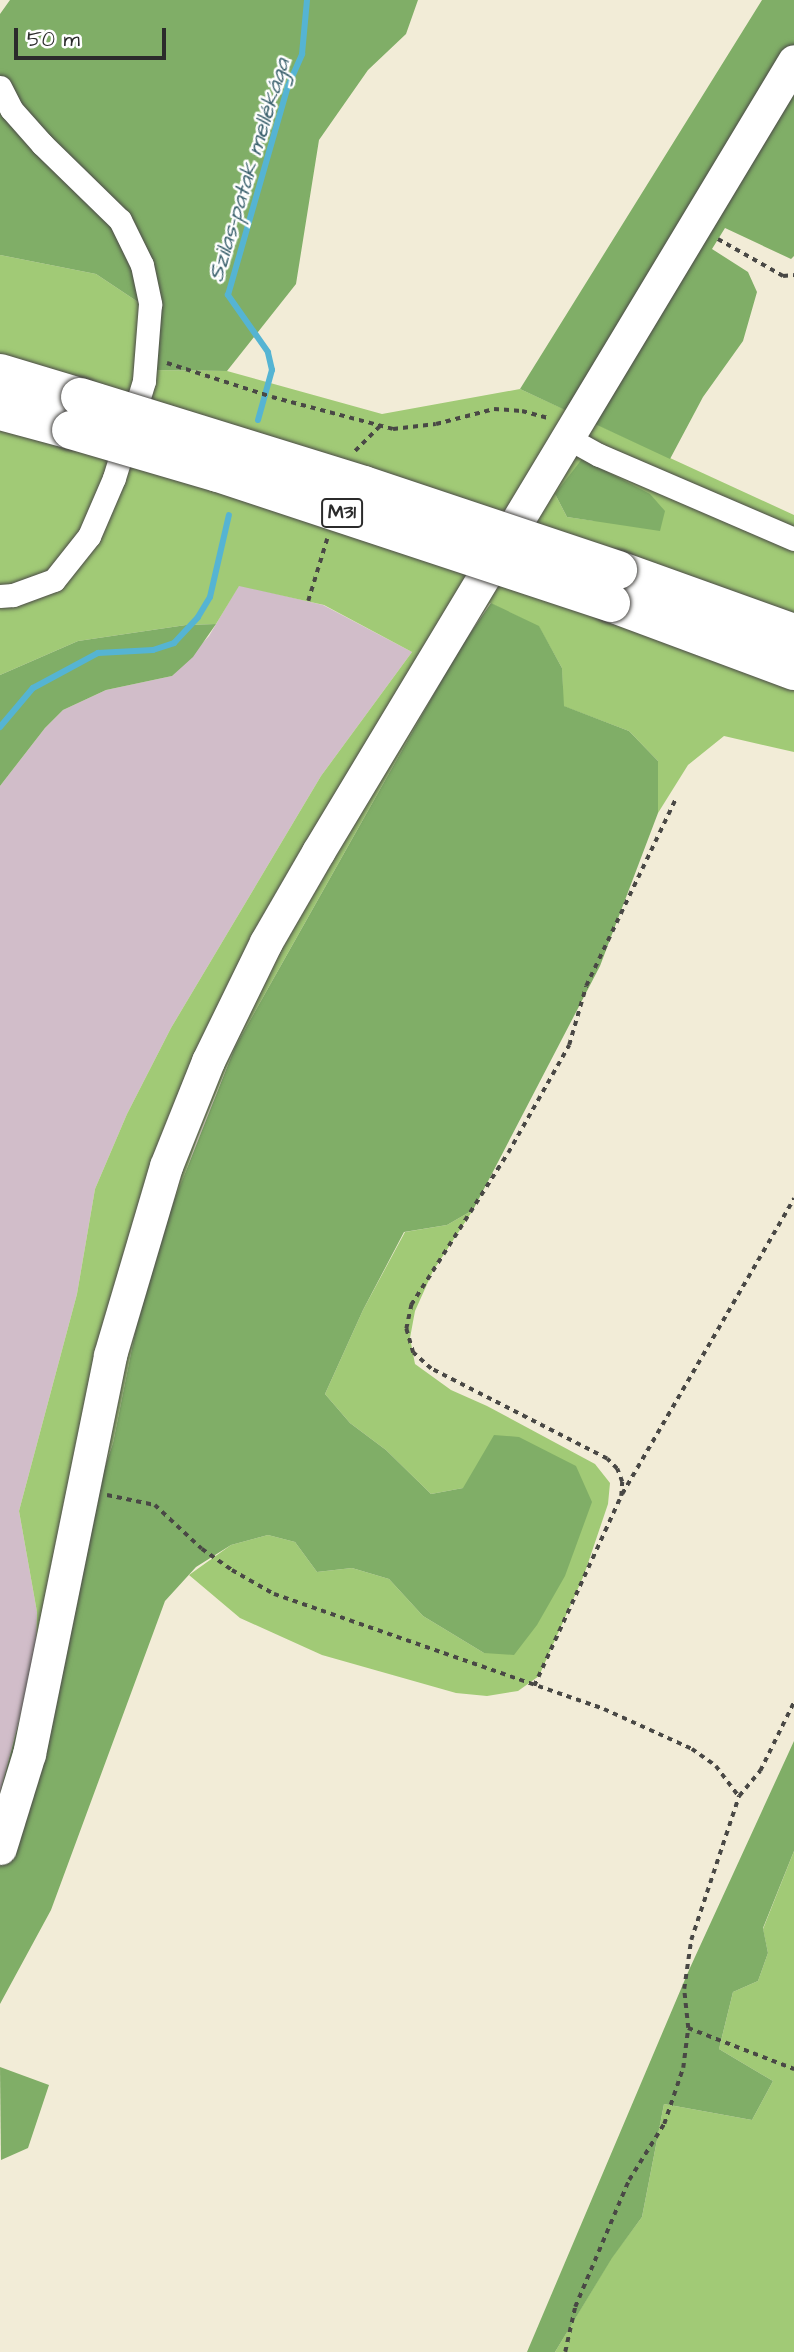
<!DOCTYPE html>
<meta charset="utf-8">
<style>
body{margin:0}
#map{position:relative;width:794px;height:2352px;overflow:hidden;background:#f2ecd7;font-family:"Architects Daughter",sans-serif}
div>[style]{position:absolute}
.industrial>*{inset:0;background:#d1bdc9}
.green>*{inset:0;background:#a1ca76}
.forest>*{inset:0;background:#80ae67}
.stream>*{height:6px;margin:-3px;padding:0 3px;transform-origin:3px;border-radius:3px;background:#55b4d3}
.path>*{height:3.5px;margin-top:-1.75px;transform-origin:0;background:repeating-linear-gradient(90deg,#494845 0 5px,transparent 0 10px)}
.roads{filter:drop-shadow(0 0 2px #494845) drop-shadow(0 0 2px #494845)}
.street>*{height:23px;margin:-11.5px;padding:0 11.5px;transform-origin:11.5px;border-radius:11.5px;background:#fff}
.secondary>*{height:33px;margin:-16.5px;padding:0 16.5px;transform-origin:16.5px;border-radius:16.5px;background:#fff}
.highway>*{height:38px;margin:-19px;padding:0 19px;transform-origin:19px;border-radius:19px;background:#fff}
.bridges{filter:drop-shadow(0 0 2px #494845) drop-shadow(0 0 2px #494845)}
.highway-bridge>*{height:38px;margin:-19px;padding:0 19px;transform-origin:19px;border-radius:19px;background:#fff}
span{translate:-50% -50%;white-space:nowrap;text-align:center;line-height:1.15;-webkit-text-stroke:5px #fff;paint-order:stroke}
.shield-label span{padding:2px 5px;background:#fff;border:2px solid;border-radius:5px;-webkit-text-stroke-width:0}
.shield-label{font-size:19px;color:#2b2b2b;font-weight:700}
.water-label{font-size:23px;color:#3c626e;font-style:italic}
.scale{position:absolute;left:14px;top:28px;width:152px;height:32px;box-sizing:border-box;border:4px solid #2b2b2b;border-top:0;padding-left:9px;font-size:21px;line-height:24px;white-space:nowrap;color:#2b2b2b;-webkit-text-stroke:5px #fff;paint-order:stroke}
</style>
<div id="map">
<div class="industrial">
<i style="clip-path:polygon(239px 585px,323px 605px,412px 652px,321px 776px,171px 1028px,127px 1114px,95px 1189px,77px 1294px,19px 1511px,37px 1612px,36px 1654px,0 1793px,0 786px,45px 728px,63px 710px,106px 690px,172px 676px,209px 636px)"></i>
</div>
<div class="green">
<i style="clip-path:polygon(evenodd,0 255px,96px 274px,153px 312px,152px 370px,227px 371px,382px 414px,520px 389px,794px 515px,794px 752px,724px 736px,688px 765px,658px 813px,658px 761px,629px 731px,563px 706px,562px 668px,539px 627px,490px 603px,459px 649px,235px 1047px,197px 1139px,142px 1298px,113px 1443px,36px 1654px,37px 1612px,19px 1511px,77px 1294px,95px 1189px,127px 1114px,171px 1028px,321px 776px,412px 652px,324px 605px,239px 586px,216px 624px,186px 625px,78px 641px,0 675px,0 255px,555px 494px,595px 521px,567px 517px,555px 494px)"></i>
<i style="clip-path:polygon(473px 1210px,433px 1271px,415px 1311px,410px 1338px,415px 1364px,451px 1390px,487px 1406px,595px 1464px,610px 1483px,608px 1504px,584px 1575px,539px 1676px,518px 1691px,487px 1696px,456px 1693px,322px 1655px,240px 1618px,189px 1575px,231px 1545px,268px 1535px,295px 1542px,317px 1572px,352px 1568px,389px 1579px,423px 1616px,484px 1653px,463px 1488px,431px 1494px,386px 1450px,350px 1423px,325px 1394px,363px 1310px,405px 1232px,447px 1225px)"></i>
<i style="clip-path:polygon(794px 1851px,794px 2352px,555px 2352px,612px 2257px,642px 2217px,664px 2104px,752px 2120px,773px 2081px,719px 2049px,733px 1992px,758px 1981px,768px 1953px,763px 1929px)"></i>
</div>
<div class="forest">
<i style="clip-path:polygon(10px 0,418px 0,406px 34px,368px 70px,319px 140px,296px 284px,227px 371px,152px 370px,153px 312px,96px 274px,0 255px,0 14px)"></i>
<i style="clip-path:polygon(762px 0,794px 0,794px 256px,791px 259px,725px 228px,712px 249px,748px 272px,757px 292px,743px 341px,703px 397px,670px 459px,520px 389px)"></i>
<i style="clip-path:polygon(582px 459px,650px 494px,665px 511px,660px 531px,567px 517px,555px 494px)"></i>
<i style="clip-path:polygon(491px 603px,539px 626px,562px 668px,564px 706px,629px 731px,658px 761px,658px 813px,600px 966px,473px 1210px,447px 1225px,404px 1232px,363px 1310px,325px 1394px,350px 1423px,386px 1450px,431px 1494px,463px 1488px,494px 1435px,519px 1437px,576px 1466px,592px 1502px,565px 1576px,537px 1625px,514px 1655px,484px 1653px,423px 1616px,389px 1579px,352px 1568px,317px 1572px,295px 1542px,268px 1535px,231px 1545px,196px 1567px,165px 1601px,51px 1910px,0 2004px,0 1793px,25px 1699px,113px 1443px,142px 1298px,163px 1229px,235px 1047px,459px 649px)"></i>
<i style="clip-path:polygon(216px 624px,193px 657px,172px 676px,106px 690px,63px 710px,45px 728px,0 786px,0 675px,78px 641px,186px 625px)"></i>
<i style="clip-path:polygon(794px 1741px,794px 1851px,763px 1928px,768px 1953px,758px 1981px,733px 1992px,719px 2049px,773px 2081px,752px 2120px,664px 2104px,642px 2217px,612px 2258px,555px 2352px,527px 2352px,689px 1970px)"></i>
<i style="clip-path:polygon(0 2067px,49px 2085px,28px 2148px,1px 2160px)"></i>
</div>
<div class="stream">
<i style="left:258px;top:420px;width:52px;rotate:-74.4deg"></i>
<i style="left:272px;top:370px;width:18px;rotate:-103deg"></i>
<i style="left:268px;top:352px;width:70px;rotate:-125.1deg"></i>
<i style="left:228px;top:295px;width:217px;rotate:-74deg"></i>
<i style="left:288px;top:86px;width:35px;rotate:-66deg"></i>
<i style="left:302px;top:54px;width:54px;rotate:-84.7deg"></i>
<i style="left:0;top:727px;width:51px;rotate:-49.8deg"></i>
<i style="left:33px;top:688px;width:74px;rotate:-28.3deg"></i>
<i style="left:98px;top:653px;width:55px;rotate:-3.1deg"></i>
<i style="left:153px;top:650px;width:22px;rotate:-18deg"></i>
<i style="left:174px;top:643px;width:35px;rotate:-47deg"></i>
<i style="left:198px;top:617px;width:23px;rotate:-59deg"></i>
<i style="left:210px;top:597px;width:84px;rotate:-77deg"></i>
</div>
<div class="path">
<i style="left:718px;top:239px;width:75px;rotate:29.6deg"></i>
<i style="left:783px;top:276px;width:11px;rotate:-5deg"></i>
<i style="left:167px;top:363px;width:110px;rotate:17.9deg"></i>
<i style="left:272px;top:397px;width:125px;rotate:14.8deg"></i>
<i style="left:393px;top:429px;width:43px;rotate:-6.6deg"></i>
<i style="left:436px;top:424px;width:60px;rotate:-14.5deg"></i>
<i style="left:494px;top:409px;width:28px;rotate:4deg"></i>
<i style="left:522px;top:411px;width:28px;rotate:15deg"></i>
<i style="left:355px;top:451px;width:35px;rotate:-45deg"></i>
<i style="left:308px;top:601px;width:65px;rotate:-73deg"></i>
<i style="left:622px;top:1494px;width:342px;rotate:-59.8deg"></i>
<i style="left:107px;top:1495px;width:49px;rotate:11.8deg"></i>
<i style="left:155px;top:1505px;width:64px;rotate:43.1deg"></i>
<i style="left:202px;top:1549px;width:37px;rotate:35deg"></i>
<i style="left:232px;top:1570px;width:48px;rotate:29.7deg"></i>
<i style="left:274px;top:1594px;width:349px;rotate:19.2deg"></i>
<i style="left:604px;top:1709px;width:97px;rotate:24.4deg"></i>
<i style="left:692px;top:1749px;width:29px;rotate:35deg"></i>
<i style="left:716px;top:1766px;width:38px;rotate:53deg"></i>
<i style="left:534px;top:1686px;width:209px;rotate:-65.4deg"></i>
<i style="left:621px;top:1496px;width:14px;rotate:-86deg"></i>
<i style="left:622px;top:1482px;width:14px;rotate:-111deg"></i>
<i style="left:617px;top:1469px;width:14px;rotate:-135deg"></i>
<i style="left:607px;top:1459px;width:198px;rotate:-152.9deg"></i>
<i style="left:431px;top:1369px;width:24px;rotate:-138deg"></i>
<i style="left:413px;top:1353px;width:25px;rotate:-106deg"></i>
<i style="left:406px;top:1329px;width:25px;rotate:-78deg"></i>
<i style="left:411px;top:1305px;width:180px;rotate:-57.5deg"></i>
<i style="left:508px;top:1153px;width:124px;rotate:-60.5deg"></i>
<i style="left:569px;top:1045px;width:61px;rotate:-73.9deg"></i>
<i style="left:586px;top:986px;width:206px;rotate:-64.4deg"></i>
<i style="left:688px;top:2028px;width:114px;rotate:21.1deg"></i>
<i style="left:565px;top:2352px;width:46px;rotate:-77.5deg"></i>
<i style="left:575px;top:2307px;width:138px;rotate:-67deg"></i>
<i style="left:629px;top:2180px;width:66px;rotate:-58deg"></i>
<i style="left:664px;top:2124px;width:59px;rotate:-71.3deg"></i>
<i style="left:683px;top:2068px;width:40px;rotate:-82.9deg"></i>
<i style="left:688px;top:2028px;width:39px;rotate:-96deg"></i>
<i style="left:684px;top:1989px;width:49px;rotate:-81.9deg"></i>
<i style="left:691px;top:1940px;width:152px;rotate:-71.6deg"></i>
<i style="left:739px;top:1796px;width:33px;rotate:-50deg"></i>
<i style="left:760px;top:1771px;width:77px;rotate:-63.8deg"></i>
</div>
<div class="roads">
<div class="street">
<i style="left:0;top:87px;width:25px;rotate:63deg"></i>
<i style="left:11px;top:109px;width:47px;rotate:48.5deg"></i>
<i style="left:42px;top:144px;width:109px;rotate:44.3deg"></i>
<i style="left:120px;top:220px;width:50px;rotate:63.9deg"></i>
<i style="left:142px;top:265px;width:40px;rotate:78deg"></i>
<i style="left:150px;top:304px;width:77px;rotate:94.5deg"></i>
<i style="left:144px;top:381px;width:102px;rotate:107.2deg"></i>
<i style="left:114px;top:478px;width:63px;rotate:113.3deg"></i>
<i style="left:89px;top:536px;width:56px;rotate:128.5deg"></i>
<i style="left:54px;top:580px;width:44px;rotate:159.9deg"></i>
<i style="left:13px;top:595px;width:13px;rotate:176deg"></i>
<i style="left:568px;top:438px;width:35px;rotate:29deg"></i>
<i style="left:599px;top:455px;width:212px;rotate:23.3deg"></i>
</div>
<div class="secondary">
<i style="left:0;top:1848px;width:98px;rotate:-72.9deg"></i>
<i style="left:29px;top:1754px;width:407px;rotate:-78.5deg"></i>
<i style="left:110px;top:1355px;width:197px;rotate:-73.5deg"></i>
<i style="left:166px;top:1166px;width:113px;rotate:-68.2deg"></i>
<i style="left:208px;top:1061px;width:132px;rotate:-64deg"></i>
<i style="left:266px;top:942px;width:104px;rotate:-60deg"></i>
<i style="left:318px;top:852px;width:923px;rotate:-58.96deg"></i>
</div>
<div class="highway">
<i style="left:0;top:373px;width:84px;rotate:16.7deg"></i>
<i style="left:0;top:411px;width:73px;rotate:15deg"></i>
<i style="left:618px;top:570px;width:187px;rotate:19.7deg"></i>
<i style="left:611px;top:603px;width:195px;rotate:20.4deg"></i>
</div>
</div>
<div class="bridges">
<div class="highway-bridge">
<i style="left:80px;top:397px;width:297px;rotate:17.2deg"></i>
<i style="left:364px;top:485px;width:268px;rotate:18.5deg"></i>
<i style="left:71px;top:430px;width:153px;rotate:16.3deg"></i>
<i style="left:218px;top:473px;width:414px;rotate:18.3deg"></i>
</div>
</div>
<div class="shield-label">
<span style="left:342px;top:513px">M31</span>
</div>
<div class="water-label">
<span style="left:249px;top:170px;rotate:-73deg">Szilas-patak mellékága</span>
</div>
<div class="scale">50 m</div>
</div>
